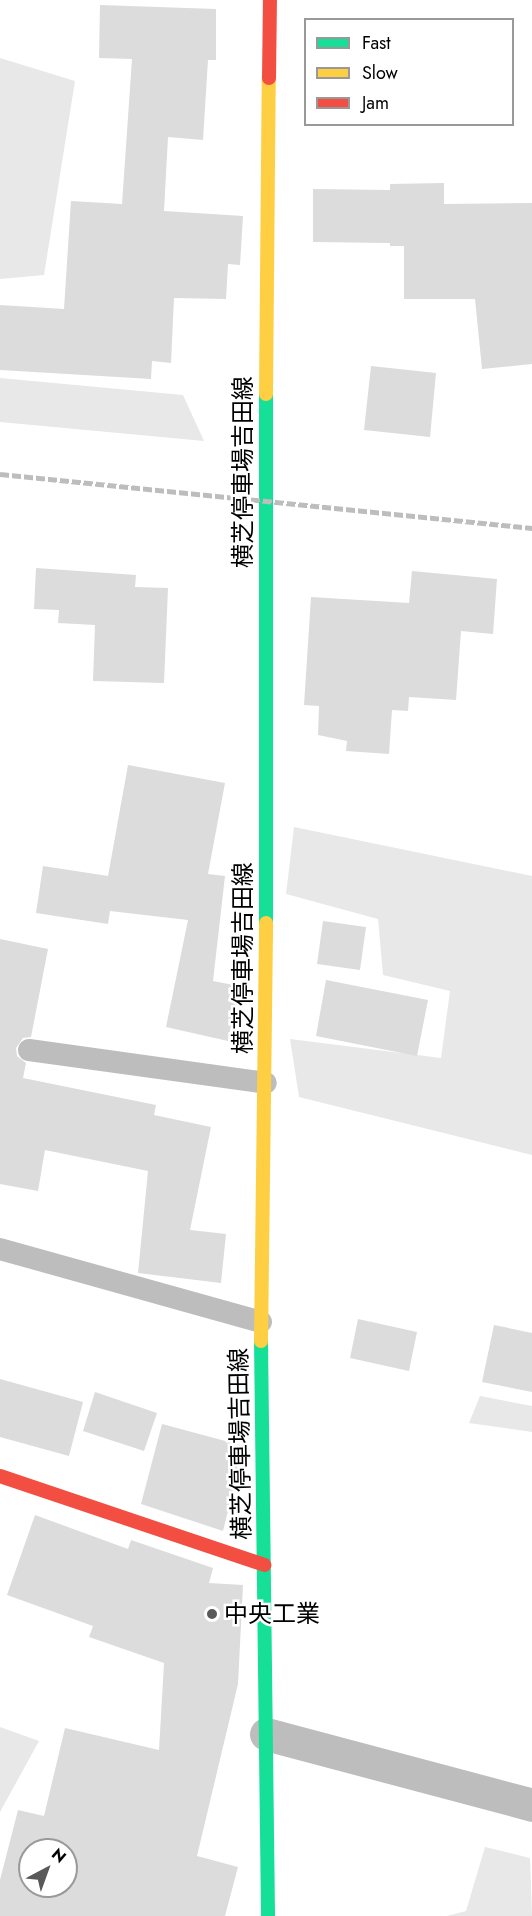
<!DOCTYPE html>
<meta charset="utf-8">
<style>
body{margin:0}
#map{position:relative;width:532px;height:1916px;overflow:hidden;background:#fff;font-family:Jost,"Noto Sans JP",sans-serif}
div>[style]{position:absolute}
.green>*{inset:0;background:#e8e8e8}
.building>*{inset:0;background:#dcdcdc}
.lane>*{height:22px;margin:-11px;padding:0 11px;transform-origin:11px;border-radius:11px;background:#bdbdbd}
.street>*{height:33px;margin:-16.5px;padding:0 16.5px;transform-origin:16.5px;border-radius:16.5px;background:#bdbdbd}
.fast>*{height:14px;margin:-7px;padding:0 7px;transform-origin:7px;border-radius:7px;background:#16e098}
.slow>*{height:14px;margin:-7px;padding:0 7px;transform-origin:7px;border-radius:7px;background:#ffcf43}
.jam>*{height:14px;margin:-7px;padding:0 7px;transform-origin:7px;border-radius:7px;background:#f24e42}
.rail>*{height:4.5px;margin-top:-2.25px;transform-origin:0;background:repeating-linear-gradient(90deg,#bdbdbd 0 9px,transparent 0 12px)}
.dots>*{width:16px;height:16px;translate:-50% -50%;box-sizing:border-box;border:3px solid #fff;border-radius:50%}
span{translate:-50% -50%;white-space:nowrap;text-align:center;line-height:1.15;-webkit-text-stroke:5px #fff;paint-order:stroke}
.street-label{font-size:24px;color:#000}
.poi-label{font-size:24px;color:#000}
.left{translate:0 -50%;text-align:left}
.legend{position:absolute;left:304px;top:18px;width:210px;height:108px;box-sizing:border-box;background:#fff;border:2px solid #999;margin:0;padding:8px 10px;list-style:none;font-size:18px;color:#000}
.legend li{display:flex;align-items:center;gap:12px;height:30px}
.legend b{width:30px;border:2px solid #999}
.north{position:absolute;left:18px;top:1838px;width:60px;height:60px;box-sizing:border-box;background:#fff;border:2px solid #999;border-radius:50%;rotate:41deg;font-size:16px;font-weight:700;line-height:24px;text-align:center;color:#000}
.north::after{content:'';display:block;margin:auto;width:21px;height:27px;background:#595959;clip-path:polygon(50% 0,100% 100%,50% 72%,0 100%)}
</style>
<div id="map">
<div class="green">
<i style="clip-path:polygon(0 58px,75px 81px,44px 275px,0 279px)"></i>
<i style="clip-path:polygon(0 378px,183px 395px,204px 441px,0 422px)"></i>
<i style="clip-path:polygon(294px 827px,532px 876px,532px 1155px,299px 1097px,290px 1039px,441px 1058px,450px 991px,383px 975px,378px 919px,286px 894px)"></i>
<i style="clip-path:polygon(480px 1396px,532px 1406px,532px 1432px,469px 1423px)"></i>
<i style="clip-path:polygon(0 1727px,39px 1741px,0 1812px)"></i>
<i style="clip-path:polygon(485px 1847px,530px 1858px,532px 1916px,447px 1916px,466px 1911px)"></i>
</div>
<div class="building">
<i style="clip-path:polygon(100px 5px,216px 9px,216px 60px,208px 60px,203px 140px,168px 137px,164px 211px,243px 216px,240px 265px,228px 264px,226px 299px,174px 298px,171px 363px,152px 361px,151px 379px,0 370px,0 305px,64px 309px,71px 201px,122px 204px,132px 59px,99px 58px)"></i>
<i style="clip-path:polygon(444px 183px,444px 204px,532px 203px,532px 364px,482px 369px,475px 299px,404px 299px,404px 246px,390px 246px,390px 243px,313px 242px,313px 189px,390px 190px,390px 184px)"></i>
<i style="clip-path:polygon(371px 366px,436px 373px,430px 437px,364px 430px)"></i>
<i style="clip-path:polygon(36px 568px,136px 575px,135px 587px,168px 588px,164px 683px,93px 681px,95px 625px,58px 623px,59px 610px,34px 609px)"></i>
<i style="clip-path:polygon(412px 571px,497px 579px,493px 634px,461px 631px,456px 700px,409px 697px,408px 711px,392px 710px,389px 754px,346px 751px,347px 741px,318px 735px,319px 706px,304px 705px,311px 597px,409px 603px)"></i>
<i style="clip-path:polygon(128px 765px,225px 783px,208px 874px,225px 876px,213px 981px,239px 986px,228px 1041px,166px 1027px,188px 920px,110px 911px,108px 924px,36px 913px,43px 866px,108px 876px)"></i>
<i style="clip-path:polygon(323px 921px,366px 927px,360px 970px,317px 964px)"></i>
<i style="clip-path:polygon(0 939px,48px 949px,31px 1037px,23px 1038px,16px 1048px,17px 1056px,26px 1063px,23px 1078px,156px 1105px,154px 1115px,211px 1127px,190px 1230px,226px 1234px,221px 1283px,138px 1273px,148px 1171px,45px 1150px,38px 1191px,0 1184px)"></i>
<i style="clip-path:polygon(326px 980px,428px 1000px,417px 1056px,316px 1036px)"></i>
<i style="clip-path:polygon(358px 1319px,417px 1332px,409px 1371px,350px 1358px)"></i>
<i style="clip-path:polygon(494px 1325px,532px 1333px,532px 1392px,482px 1382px)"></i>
<i style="clip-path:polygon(0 1379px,83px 1402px,69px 1456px,0 1437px)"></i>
<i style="clip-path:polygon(95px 1392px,157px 1413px,144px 1451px,83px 1431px)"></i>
<i style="clip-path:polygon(162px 1424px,244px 1446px,223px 1531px,141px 1504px)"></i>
<i style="clip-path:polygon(evenodd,35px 1515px,128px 1549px,131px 1540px,213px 1568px,209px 1583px,243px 1585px,238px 1684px,197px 1856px,238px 1867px,225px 1916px,0 1916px,0 1880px,18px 1810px,44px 1816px,65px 1728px,159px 1750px,164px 1663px,89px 1637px,93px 1626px,7px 1595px,35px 1515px,30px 1850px,66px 1850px,66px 1886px,30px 1886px,30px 1850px)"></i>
</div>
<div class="lane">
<i style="left:29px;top:1050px;width:239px;rotate:7.9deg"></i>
<i style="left:0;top:1249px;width:271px;rotate:15.6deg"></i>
</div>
<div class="street">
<i style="left:266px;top:1734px;width:275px;rotate:14.9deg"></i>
</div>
<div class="fast">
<i style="left:266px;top:923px;width:529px;rotate:-90deg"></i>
<i style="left:261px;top:1341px;width:575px;rotate:89.3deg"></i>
</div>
<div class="slow">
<i style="left:266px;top:394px;width:316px;rotate:-89.5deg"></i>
<i style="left:261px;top:1341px;width:418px;rotate:-89.3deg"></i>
</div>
<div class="jam">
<i style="left:269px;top:78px;width:78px;rotate:-89.3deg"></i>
<i style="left:0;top:1476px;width:279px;rotate:18.6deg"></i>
</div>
<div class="rail">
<i style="left:0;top:474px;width:535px;rotate:5.8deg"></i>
</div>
<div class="dots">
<i style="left:212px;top:1614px;background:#595959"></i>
</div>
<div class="street-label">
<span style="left:243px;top:472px;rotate:-90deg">横芝停車場吉田線</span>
<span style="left:243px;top:958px;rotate:-90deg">横芝停車場吉田線</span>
<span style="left:240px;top:1444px;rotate:-91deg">横芝停車場吉田線</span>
</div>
<div class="poi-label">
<span class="left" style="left:224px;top:1614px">中央工業</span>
</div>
<ul class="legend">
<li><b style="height:8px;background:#16e098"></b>Fast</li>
<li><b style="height:8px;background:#ffcf43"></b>Slow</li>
<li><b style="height:8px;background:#f24e42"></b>Jam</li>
</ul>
<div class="north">N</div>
</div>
